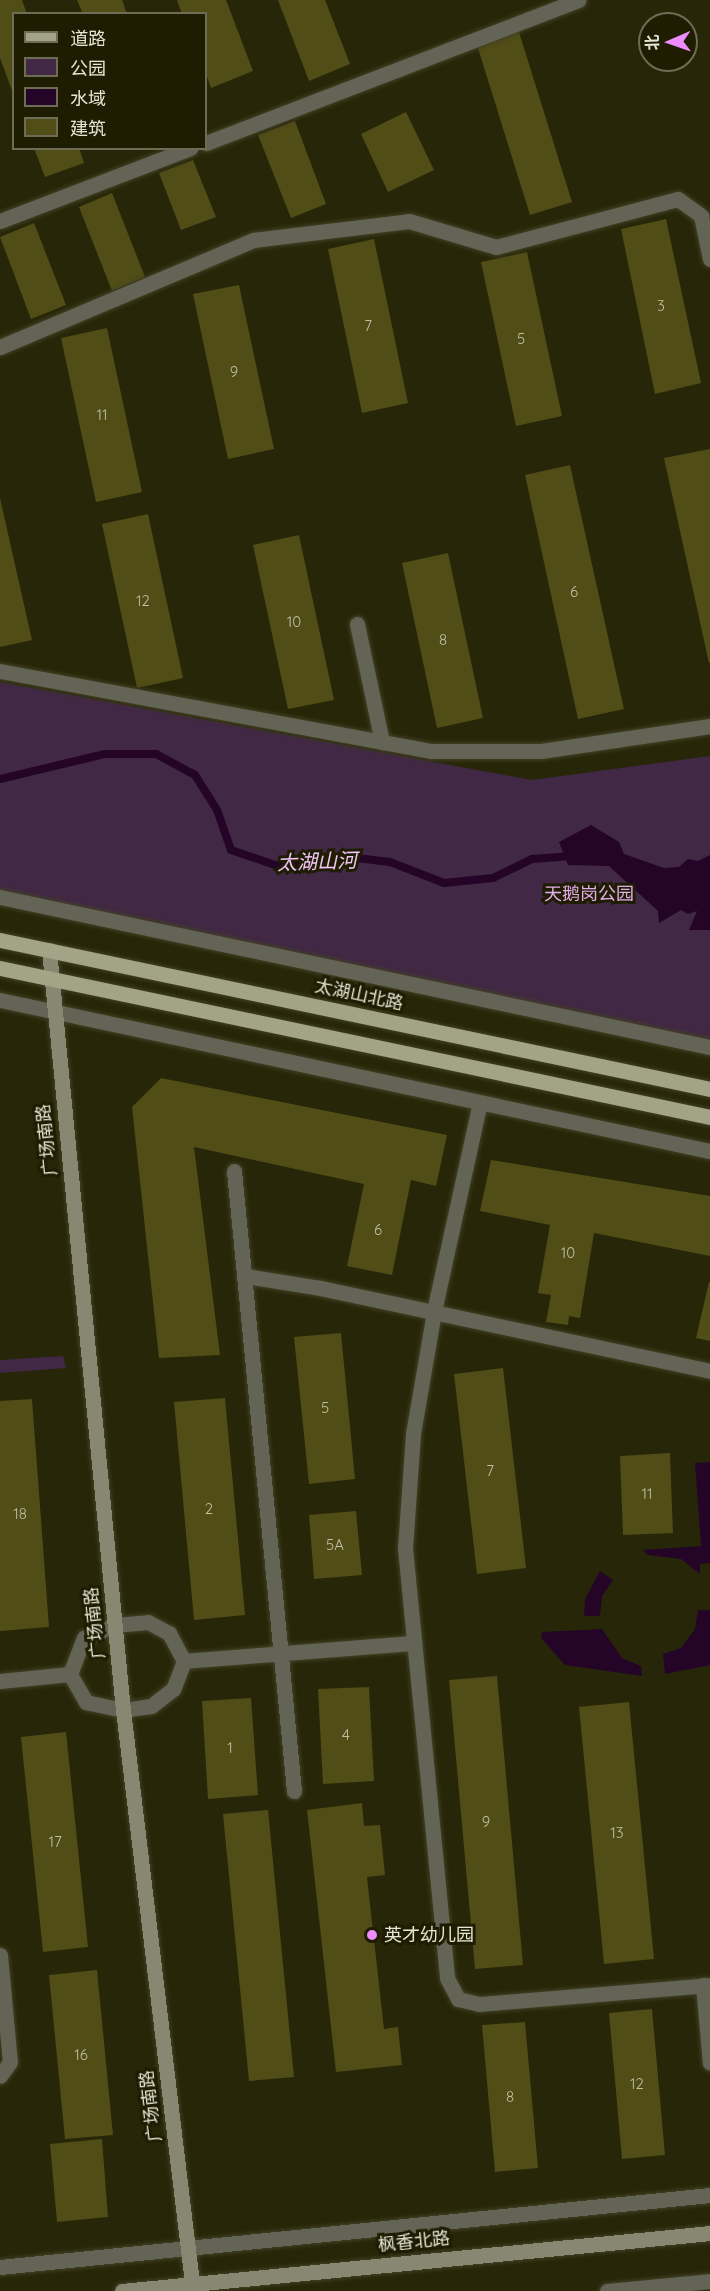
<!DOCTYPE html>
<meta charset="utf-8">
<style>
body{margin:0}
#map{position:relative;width:710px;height:2291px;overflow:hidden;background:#272608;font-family:Quicksand,"Noto Sans SC",sans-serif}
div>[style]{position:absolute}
.green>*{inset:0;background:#412844}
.water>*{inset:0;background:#240528}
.stream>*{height:8px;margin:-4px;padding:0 4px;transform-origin:4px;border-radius:4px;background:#240528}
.building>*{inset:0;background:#504d17}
.roads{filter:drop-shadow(0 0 2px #424125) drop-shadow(0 0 2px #424125)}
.street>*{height:15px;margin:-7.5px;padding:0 7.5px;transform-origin:7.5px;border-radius:7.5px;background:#646456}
.secondary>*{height:15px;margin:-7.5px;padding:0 7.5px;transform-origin:7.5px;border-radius:7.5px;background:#888772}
.primary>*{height:15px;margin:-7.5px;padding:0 7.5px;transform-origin:7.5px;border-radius:7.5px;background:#a3a387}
.dots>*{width:16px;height:16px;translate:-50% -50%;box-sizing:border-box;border:3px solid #1e1c01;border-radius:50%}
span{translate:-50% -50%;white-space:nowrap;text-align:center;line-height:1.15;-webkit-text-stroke:6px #1e1c01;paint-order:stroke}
.number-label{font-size:15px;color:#c0bfa5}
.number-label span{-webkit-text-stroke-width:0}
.park-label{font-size:18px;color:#e2abe9}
.street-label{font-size:18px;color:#e5e5d4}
.poi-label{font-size:18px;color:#e5e5d4}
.left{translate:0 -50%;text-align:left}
.water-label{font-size:20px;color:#f3c6f9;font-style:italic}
.legend{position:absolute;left:12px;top:12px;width:195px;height:138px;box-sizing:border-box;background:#1e1c01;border:2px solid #6e6c55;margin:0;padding:8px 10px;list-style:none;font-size:18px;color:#e5e5d4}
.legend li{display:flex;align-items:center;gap:12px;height:30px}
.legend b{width:30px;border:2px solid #6e6c55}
.north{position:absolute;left:638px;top:12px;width:60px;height:60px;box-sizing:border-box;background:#1e1c01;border:2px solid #6e6c55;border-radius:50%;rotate:268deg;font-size:16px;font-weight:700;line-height:24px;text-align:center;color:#e5e5d4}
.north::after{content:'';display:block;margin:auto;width:21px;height:27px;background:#ed8cfa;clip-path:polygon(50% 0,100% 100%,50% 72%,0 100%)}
</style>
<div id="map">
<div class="green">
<i style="clip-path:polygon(0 682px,532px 780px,710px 756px,710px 1042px,0 894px)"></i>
<i style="clip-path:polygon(63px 1356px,66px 1368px,0 1373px,0 1360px)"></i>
</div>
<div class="water">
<i style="clip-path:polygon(591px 825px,619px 842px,624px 854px,664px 868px,679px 867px,688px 859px,698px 861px,710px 855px,710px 930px,689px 930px,697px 911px,688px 914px,681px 910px,659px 923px,658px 911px,609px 866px,568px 865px,559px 842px)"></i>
<i style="clip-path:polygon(710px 1462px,710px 1563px,700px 1564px,700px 1574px,681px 1559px,648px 1555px,643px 1550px,701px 1546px,695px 1463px)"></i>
<i style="clip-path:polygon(600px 1571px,613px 1580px,602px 1596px,600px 1616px,584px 1616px,585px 1599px)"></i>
<i style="clip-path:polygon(698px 1610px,710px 1610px,710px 1665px,665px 1674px,663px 1654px,681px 1648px,695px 1629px)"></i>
<i style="clip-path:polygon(602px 1629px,622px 1658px,641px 1666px,642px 1676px,565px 1665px,541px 1638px,542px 1632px)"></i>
</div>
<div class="stream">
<i style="left:0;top:779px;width:108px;rotate:-13.4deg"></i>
<i style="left:105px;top:754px;width:51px"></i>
<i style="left:156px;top:754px;width:44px;rotate:28.3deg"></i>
<i style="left:195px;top:775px;width:41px;rotate:57.8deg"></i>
<i style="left:217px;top:810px;width:42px;rotate:70.7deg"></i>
<i style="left:231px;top:850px;width:50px;rotate:18.8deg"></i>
<i style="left:278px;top:866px;width:72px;rotate:-7.2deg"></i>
<i style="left:349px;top:857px;width:41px;rotate:7deg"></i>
<i style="left:390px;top:862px;width:58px;rotate:21.3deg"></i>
<i style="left:444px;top:883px;width:49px;rotate:-5.8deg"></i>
<i style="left:493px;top:878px;width:43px;rotate:-26deg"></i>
<i style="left:532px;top:859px;width:40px;rotate:-4.3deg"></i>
</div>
<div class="building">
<i style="clip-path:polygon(0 0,22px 0,27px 14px,14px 14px,13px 93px,0 58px)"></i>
<i style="clip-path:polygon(77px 0,122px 0,127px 14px,83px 14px)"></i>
<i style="clip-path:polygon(177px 0,226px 0,253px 71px,211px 88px,206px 74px,206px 14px,182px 14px)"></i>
<i style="clip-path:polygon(278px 0,325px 0,350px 64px,309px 81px)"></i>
<i style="clip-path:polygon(519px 32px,572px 202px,530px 215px,477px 45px)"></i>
<i style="clip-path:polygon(406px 112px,434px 170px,388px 192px,361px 134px)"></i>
<i style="clip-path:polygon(295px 121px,326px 204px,291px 218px,258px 135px)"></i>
<i style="clip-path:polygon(34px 148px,79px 148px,84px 163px,45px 177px)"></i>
<i style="clip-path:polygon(193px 160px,216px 217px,181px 230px,159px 173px)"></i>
<i style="clip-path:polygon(112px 193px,145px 277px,112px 291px,79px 207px)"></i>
<i style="clip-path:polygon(666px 219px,701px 383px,655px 394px,621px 229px)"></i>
<i style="clip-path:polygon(34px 223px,66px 305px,31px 319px,0 237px)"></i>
<i style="clip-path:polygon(374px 239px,408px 403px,362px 413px,328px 249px)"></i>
<i style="clip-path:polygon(527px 252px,562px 416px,516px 426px,481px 262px)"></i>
<i style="clip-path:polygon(239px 285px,274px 449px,228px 459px,193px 294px)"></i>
<i style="clip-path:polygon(107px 328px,142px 492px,96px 502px,61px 338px)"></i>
<i style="clip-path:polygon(710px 449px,710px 663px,709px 663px,664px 458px)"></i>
<i style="clip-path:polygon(570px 465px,624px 709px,578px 719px,525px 475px)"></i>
<i style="clip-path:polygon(0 498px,32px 640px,0 647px)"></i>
<i style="clip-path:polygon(148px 514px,183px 678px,137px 688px,102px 524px)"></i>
<i style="clip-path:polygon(299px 535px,334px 700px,288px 709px,253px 545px)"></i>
<i style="clip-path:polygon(448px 553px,483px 718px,437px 728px,402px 563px)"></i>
<i style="clip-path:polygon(161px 1078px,447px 1135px,436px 1186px,411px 1180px,392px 1275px,347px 1266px,364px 1184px,194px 1147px,220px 1355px,159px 1358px,132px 1107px)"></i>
<i style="clip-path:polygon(491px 1160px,710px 1196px,710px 1256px,594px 1233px,580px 1318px,569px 1316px,568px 1325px,546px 1322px,551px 1295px,538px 1293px,550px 1225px,480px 1211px)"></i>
<i style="clip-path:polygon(709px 1282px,710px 1282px,710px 1341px,696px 1338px)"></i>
<i style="clip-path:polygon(341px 1333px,355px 1479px,309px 1484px,294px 1337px)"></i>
<i style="clip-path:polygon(503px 1368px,526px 1568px,477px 1574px,454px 1374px)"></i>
<i style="clip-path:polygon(225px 1398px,245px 1615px,194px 1620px,174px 1402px)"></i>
<i style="clip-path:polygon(32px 1399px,49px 1627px,0 1631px,0 1401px)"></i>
<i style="clip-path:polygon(670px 1453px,673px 1533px,623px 1535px,620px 1456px)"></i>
<i style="clip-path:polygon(356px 1511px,362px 1575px,314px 1579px,309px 1515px)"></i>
<i style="clip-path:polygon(497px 1676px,523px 1965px,475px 1969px,449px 1680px)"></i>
<i style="clip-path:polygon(369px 1687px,374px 1781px,323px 1784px,318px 1689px)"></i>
<i style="clip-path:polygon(251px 1698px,258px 1795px,208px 1799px,202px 1701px)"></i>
<i style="clip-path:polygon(629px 1702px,654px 1959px,604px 1964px,579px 1707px)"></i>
<i style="clip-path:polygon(66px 1732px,88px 1947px,43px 1952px,21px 1737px)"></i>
<i style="clip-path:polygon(362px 1803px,364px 1826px,380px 1825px,385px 1875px,367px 1877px,384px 2029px,398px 2027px,402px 2065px,336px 2072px,307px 1810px)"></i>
<i style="clip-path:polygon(268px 1810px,294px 2077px,249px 2081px,223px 1814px)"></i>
<i style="clip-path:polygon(97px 1970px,113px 2135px,65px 2139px,49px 1975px)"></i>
<i style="clip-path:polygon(652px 2009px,665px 2155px,622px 2159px,609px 2013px)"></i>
<i style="clip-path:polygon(525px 2022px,538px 2168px,495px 2172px,482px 2025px)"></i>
<i style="clip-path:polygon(102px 2139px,108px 2217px,57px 2222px,50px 2144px)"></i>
</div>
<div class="roads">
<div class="street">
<i style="left:206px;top:143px;width:399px;rotate:-21deg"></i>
<i style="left:0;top:221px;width:204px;rotate:-21deg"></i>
<i style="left:0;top:347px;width:275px;rotate:-22.9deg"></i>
<i style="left:253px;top:240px;width:157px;rotate:-6.9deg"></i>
<i style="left:409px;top:221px;width:91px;rotate:16.6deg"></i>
<i style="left:496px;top:247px;width:188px;rotate:-14.8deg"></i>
<i style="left:678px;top:199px;width:29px;rotate:36deg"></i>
<i style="left:701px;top:216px;width:44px;rotate:78.2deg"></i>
<i style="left:357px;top:624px;width:121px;rotate:78deg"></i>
<i style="left:0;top:671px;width:439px;rotate:10.5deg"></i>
<i style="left:432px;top:751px;width:109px"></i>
<i style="left:541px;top:751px;width:171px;rotate:-8.4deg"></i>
<i style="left:0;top:897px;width:726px;rotate:11.93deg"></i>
<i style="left:0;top:1000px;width:726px;rotate:12.01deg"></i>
<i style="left:480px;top:1102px;width:215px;rotate:102.4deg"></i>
<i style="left:434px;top:1312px;width:124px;rotate:99.8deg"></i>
<i style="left:413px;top:1434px;width:114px;rotate:94deg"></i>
<i style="left:405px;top:1548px;width:432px;rotate:84.4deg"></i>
<i style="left:447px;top:1978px;width:24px;rotate:62deg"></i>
<i style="left:458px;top:1999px;width:22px;rotate:13deg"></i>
<i style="left:479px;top:2004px;width:232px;rotate:-4.7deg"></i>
<i style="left:234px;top:1171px;width:623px;rotate:84.47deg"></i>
<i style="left:246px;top:1276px;width:75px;rotate:9.2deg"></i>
<i style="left:320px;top:1288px;width:399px;rotate:12deg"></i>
<i style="left:148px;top:1622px;width:24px;rotate:28deg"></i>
<i style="left:169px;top:1633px;width:32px;rotate:62deg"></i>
<i style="left:184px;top:1661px;width:30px;rotate:111deg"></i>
<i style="left:173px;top:1689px;width:28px;rotate:142deg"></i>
<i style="left:151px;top:1706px;width:28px;rotate:172deg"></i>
<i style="left:123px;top:1710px;width:38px;rotate:-168deg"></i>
<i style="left:86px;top:1702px;width:32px;rotate:-120deg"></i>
<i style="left:70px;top:1674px;width:39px;rotate:-69deg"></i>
<i style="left:84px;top:1638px;width:34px;rotate:-23deg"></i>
<i style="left:115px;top:1625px;width:33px;rotate:-5deg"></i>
<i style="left:184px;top:1661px;width:231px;rotate:-4.5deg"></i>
<i style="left:0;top:1681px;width:70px;rotate:-5.7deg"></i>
<i style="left:0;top:1955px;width:107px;rotate:84.7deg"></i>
<i style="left:10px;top:2062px;width:17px;rotate:126deg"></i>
<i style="left:703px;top:1985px;width:78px;rotate:84.9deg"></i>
<i style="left:0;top:2267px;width:714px;rotate:-5.79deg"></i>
<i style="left:607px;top:2291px;width:103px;rotate:-5.5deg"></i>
</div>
<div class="secondary">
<i style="left:49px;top:950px;width:764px;rotate:84.44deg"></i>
<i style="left:123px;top:1710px;width:585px;rotate:83.13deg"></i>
<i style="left:122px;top:2291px;width:591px;rotate:-5.63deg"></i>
</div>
<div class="primary">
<i style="left:0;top:940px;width:725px;rotate:11.85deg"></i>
<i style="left:0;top:968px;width:725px;rotate:11.85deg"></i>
</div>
</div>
<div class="dots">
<i style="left:372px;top:1935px;background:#ed8cfa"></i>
</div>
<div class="number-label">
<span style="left:661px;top:306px">3</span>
<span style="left:368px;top:326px">7</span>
<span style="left:521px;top:339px">5</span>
<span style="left:234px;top:372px">9</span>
<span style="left:102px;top:415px">11</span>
<span style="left:574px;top:592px">6</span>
<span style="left:143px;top:601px">12</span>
<span style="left:294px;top:622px">10</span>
<span style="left:443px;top:640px">8</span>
<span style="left:378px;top:1230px">6</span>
<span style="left:568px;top:1253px">10</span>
<span style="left:325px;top:1408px">5</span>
<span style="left:490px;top:1471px">7</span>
<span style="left:647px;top:1494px">11</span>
<span style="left:209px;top:1509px">2</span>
<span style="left:20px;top:1514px">18</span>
<span style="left:335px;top:1545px">5A</span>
<span style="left:346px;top:1735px">4</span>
<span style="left:230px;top:1748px">1</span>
<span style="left:486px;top:1822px">9</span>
<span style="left:617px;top:1833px">13</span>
<span style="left:55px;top:1842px">17</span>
<span style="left:81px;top:2055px">16</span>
<span style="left:637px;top:2084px">12</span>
<span style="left:510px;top:2097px">8</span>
</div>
<div class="park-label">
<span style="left:589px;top:894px">天鹅岗公园</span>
</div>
<div class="street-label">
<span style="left:359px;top:995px;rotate:12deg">太湖山北路</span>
<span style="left:47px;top:1140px;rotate:-96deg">广场南路</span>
<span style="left:95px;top:1623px;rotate:-96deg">广场南路</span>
<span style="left:151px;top:2106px;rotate:-97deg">广场南路</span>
<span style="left:414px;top:2242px;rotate:-6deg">枫香北路</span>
</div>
<div class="poi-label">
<span class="left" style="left:384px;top:1935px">英才幼儿园</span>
</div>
<div class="water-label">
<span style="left:317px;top:861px;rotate:-2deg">太湖山河</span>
</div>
<ul class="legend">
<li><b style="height:8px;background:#a3a387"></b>道路</li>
<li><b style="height:16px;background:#412844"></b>公园</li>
<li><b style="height:16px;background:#240528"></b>水域</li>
<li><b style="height:16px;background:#504d17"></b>建筑</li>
</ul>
<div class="north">北</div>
</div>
